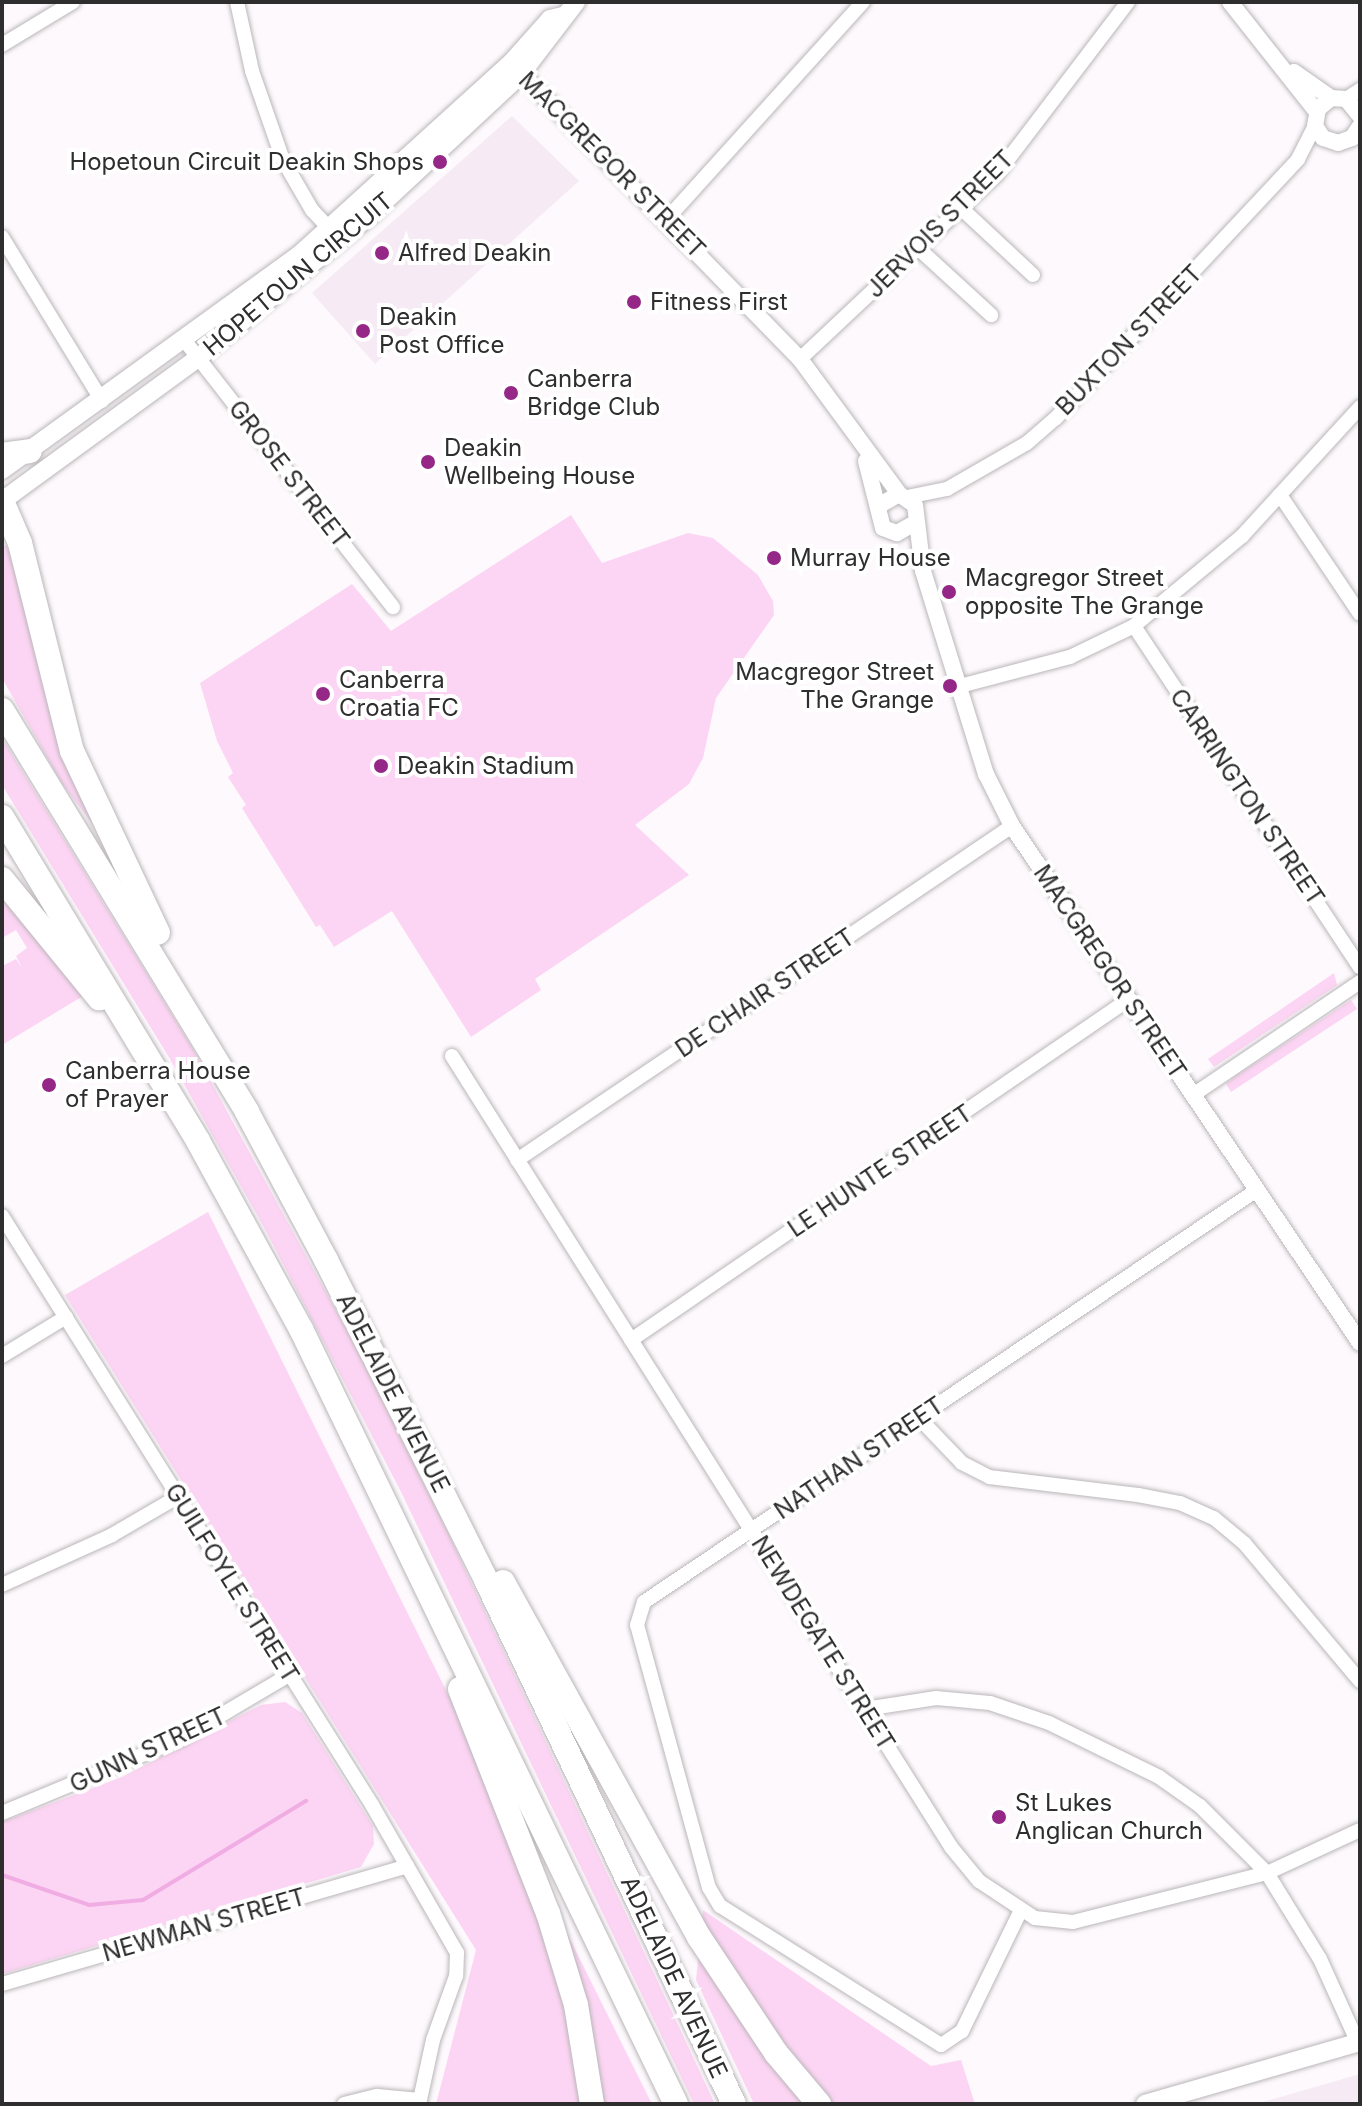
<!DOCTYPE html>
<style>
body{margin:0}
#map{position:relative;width:1362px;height:2106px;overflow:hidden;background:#fdf9fc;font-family:Inter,sans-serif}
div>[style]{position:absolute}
.built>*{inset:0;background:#f6ebf4}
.green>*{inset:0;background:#fdd5f4}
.stream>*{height:4px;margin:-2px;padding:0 2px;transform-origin:2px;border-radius:2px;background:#f0ade3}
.roads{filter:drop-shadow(0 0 2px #bab6b9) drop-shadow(0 0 2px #bab6b9)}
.minor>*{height:14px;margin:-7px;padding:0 7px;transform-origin:7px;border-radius:7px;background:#fff}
.tertiary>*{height:16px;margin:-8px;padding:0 8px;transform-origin:8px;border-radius:8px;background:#fff}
.secondary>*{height:18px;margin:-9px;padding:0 9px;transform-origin:9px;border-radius:9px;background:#fff}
.motorway>*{height:24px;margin:-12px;padding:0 12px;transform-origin:12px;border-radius:12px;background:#fff}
.dots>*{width:22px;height:22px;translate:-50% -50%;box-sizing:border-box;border:4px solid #fff;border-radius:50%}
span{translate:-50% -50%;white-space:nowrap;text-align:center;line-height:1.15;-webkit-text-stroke:8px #fff;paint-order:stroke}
.poi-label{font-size:24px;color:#2f2e2f}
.right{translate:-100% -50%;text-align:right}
.left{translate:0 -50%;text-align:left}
.street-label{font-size:24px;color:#2f2e2f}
.frame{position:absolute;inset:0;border:4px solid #2f2e2f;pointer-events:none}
</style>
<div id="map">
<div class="built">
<i style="clip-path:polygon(512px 116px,579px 181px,375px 364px,312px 293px)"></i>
<i style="clip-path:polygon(1360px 2074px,1360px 2104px,1256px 2104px)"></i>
</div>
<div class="green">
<i style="clip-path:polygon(571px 515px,602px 563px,688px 533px,713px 538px,758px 575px,773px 601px,774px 615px,716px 698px,703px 758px,689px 784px,635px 825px,689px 875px,535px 979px,541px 990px,471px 1037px,392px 911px,334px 947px,320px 925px,316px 927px,242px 808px,246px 805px,228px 777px,233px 773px,217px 741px,200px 683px,352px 584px,391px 631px)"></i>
<i style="clip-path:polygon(6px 545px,23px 583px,103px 838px,61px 782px,2px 678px,2px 548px)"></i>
<i style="clip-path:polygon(2px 738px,193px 1049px,351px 1338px,450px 1537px,715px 2104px,694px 2104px,401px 1492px,267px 1233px,170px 1059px,2px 785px)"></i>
<i style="clip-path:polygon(2px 890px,13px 912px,35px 928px,88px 993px,2px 1045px,2px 966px,16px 959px,22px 968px,16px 956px,27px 948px,16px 930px,2px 938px)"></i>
<i style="clip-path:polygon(1334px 973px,1337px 985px,1214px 1067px,1208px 1059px)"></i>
<i style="clip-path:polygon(1351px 1000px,1357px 1009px,1231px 1092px,1226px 1084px,1233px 1078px)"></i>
<i style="clip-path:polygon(208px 1212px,652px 2104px,436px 2104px,476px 1950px,65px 1295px)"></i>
<i style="clip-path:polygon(285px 1702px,302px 1713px,373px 1826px,374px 1844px,361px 1867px,2px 1974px,2px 1822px,122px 1777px,261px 1705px)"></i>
<i style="clip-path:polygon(703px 1910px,931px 2066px,961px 2060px,975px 2104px,754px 2104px,696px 1980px)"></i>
</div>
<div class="stream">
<i style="left:2px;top:1875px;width:92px;rotate:19deg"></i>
<i style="left:89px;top:1905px;width:54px;rotate:-5.3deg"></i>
<i style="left:143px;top:1900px;width:191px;rotate:-31.3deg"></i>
</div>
<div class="roads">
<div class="minor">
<i style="left:237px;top:2px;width:71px;rotate:77.7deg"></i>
<i style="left:252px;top:71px;width:94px;rotate:70.8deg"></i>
<i style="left:283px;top:160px;width:58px;rotate:59.9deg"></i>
<i style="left:312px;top:210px;width:33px;rotate:47deg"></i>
<i style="left:2px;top:45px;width:83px;rotate:-31.2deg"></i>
<i style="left:1346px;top:99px;width:17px;rotate:-33deg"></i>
<i style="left:962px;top:209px;width:97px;rotate:42.9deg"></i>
<i style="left:666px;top:220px;width:294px;rotate:-47.9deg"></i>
<i style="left:2px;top:237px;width:192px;rotate:58.6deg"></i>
<i style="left:919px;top:249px;width:98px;rotate:42.5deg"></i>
<i style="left:185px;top:341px;width:338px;rotate:52deg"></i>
<i style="left:800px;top:359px;width:270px;rotate:-43.2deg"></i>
<i style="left:997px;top:174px;width:216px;rotate:-52.7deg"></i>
<i style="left:1280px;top:495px;width:143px;rotate:56.1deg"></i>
<i style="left:907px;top:497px;width:41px;rotate:-11.3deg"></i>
<i style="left:947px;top:489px;width:92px;rotate:-29.9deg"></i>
<i style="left:1027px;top:443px;width:38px;rotate:-41deg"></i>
<i style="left:1056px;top:418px;width:354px;rotate:-46.9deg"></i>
<i style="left:1298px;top:159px;width:37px;rotate:-63deg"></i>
<i style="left:1134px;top:626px;width:409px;rotate:56.5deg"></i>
<i style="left:960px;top:686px;width:114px;rotate:-14.8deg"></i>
<i style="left:1070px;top:657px;width:71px;rotate:-25.8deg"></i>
<i style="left:1134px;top:626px;width:141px;rotate:-39.8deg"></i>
<i style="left:1242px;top:536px;width:175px;rotate:-47.5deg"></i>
<i style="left:452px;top:1056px;width:935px;rotate:57.75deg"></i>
<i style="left:951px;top:1847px;width:44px;rotate:50.5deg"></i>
<i style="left:979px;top:1881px;width:67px;rotate:33.5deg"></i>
<i style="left:1035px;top:1918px;width:38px;rotate:6deg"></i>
<i style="left:1073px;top:1922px;width:200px;rotate:-14.2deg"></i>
<i style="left:1267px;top:1873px;width:102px;rotate:-24.8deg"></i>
<i style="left:1193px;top:1095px;width:202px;rotate:-34.1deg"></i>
<i style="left:517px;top:1160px;width:597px;rotate:-34.01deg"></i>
<i style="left:2px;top:1216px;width:696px;rotate:57.86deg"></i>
<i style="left:372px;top:1805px;width:171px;rotate:60.1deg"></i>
<i style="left:457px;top:1953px;width:23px;rotate:92deg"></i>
<i style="left:456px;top:1976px;width:68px;rotate:109.8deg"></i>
<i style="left:433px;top:2040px;width:66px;rotate:102.3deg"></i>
<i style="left:631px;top:1340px;width:602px;rotate:-34.38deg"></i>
<i style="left:2px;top:1356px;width:75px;rotate:-31.4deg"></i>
<i style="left:919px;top:1418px;width:62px;rotate:46.3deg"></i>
<i style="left:962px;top:1463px;width:30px;rotate:27deg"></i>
<i style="left:989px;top:1477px;width:150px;rotate:6.9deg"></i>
<i style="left:1138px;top:1495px;width:43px;rotate:10.8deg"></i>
<i style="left:1180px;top:1503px;width:37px;rotate:24deg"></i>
<i style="left:1214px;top:1518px;width:40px;rotate:40deg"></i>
<i style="left:1245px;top:1544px;width:179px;rotate:50deg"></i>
<i style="left:2px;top:1585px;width:121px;rotate:-24.4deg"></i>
<i style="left:112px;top:1535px;width:78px;rotate:-30.2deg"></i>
<i style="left:865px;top:1709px;width:72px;rotate:-8.8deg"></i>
<i style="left:936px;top:1698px;width:54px;rotate:5.3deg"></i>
<i style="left:990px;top:1703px;width:62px;rotate:18.7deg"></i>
<i style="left:1049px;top:1723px;width:123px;rotate:26.1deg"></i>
<i style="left:1159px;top:1777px;width:50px;rotate:35.3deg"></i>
<i style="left:1200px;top:1806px;width:95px;rotate:45deg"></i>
<i style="left:1267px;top:1873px;width:101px;rotate:58.4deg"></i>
<i style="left:1320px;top:1959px;width:92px;rotate:65.7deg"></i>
<i style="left:2px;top:1813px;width:194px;rotate:-22.5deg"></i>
<i style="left:181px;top:1739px;width:126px;rotate:-30.7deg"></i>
<i style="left:1021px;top:1910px;width:135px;rotate:116deg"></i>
<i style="left:962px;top:2031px;width:25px;rotate:146deg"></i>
<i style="left:941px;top:2045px;width:261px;rotate:-147.8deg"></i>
<i style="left:720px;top:1906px;width:21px;rotate:-121deg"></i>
<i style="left:709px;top:1888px;width:273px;rotate:-105.3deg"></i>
<i style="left:637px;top:1625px;width:24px;rotate:-73deg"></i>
<i style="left:644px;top:1602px;width:739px;rotate:-33.91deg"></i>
<i style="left:2px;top:1984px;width:422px;rotate:-16.2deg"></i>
<i style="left:344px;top:2104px;width:34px;rotate:-14deg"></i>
<i style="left:377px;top:2096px;width:43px;rotate:5.3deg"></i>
</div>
<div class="tertiary">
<i style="left:1230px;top:2px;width:140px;rotate:51.7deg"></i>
<i style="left:513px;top:65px;width:411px;rotate:45.7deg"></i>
<i style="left:800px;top:359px;width:167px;rotate:53.7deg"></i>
<i style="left:1294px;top:72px;width:45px;rotate:35.1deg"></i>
<i style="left:1360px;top:116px;width:22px;rotate:-129deg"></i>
<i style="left:1346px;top:99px;width:15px;rotate:-176deg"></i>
<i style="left:1331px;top:98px;width:17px;rotate:140deg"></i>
<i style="left:1318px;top:109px;width:17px;rotate:100deg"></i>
<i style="left:1315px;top:126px;width:14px;rotate:56deg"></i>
<i style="left:1323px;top:138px;width:16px;rotate:18deg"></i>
<i style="left:1338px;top:143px;width:15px;rotate:-20deg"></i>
<i style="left:1352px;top:138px;width:14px;rotate:-56deg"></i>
<i style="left:866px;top:461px;width:69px;rotate:75.8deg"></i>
<i style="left:883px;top:528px;width:15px;rotate:20deg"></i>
<i style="left:897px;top:533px;width:21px;rotate:-29deg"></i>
<i style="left:880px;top:505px;width:22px;rotate:-30deg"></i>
<i style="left:899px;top:494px;width:19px;rotate:35deg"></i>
<i style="left:915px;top:505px;width:66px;rotate:83.1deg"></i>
<i style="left:923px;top:571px;width:213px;rotate:72.8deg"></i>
<i style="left:986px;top:774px;width:58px;rotate:63.4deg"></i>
<i style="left:1012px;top:826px;width:623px;rotate:56.05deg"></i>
</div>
<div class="secondary">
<i style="left:2px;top:470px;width:367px;rotate:-35.9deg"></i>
<i style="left:299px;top:255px;width:286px;rotate:-42.2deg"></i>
<i style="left:511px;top:63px;width:59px;rotate:-48.4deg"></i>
<i style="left:550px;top:19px;width:13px;rotate:-13deg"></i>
<i style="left:2px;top:501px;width:243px;rotate:-36.1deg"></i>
<i style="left:198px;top:358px;width:224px;rotate:-39.7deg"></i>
<i style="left:370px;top:215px;width:207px;rotate:-43deg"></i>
<i style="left:521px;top:74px;width:91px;rotate:-52.6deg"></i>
<i style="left:1145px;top:2104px;width:224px;rotate:-16.1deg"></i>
</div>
<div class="motorway">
<i style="left:2px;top:455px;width:28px;rotate:-8deg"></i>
<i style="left:2px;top:501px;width:46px;rotate:66.8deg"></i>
<i style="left:20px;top:543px;width:214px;rotate:76deg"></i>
<i style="left:72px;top:751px;width:201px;rotate:64.7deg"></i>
<i style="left:2px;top:710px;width:471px;rotate:58.6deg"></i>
<i style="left:247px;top:1112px;width:168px;rotate:61.9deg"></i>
<i style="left:326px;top:1260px;width:360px;rotate:63.4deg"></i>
<i style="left:487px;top:1582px;width:577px;rotate:64.68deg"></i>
<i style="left:2px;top:817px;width:379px;rotate:58.8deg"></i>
<i style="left:198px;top:1141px;width:214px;rotate:61.3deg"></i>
<i style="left:301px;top:1329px;width:861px;rotate:64.18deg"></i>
<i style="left:2px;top:879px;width:154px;rotate:50.8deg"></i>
<i style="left:503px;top:1582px;width:406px;rotate:61.1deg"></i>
<i style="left:699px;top:1937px;width:139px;rotate:56.4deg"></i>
<i style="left:776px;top:2053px;width:67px;rotate:49.9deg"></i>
<i style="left:460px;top:1689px;width:241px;rotate:68.6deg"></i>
<i style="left:548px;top:1913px;width:96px;rotate:73.1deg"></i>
<i style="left:576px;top:2005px;width:100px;rotate:80.8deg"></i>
</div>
</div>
<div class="dots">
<i style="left:440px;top:162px;background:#952787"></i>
<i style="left:382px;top:253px;background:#952787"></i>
<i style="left:634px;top:302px;background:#952787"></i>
<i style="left:363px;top:331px;background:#952787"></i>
<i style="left:511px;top:393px;background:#952787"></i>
<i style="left:428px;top:462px;background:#952787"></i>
<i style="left:774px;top:558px;background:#952787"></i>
<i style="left:949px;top:592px;background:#952787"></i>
<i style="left:950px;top:686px;background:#952787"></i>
<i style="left:323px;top:694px;background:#952787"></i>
<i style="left:381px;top:766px;background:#952787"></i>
<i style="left:49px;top:1085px;background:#952787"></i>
<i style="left:999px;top:1817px;background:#952787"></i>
</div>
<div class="poi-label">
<span class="right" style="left:424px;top:162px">Hopetoun Circuit Deakin Shops</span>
<span class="left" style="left:398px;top:253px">Alfred Deakin</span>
<span class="left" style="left:650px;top:302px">Fitness First</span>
<span class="left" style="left:379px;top:331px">Deakin<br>Post Office</span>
<span class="left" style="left:527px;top:393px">Canberra<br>Bridge Club</span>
<span class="left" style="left:444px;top:462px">Deakin<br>Wellbeing House</span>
<span class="left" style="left:790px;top:558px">Murray House</span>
<span class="left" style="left:965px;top:592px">Macgregor Street<br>opposite The Grange</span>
<span class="right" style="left:934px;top:686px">Macgregor Street<br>The Grange</span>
<span class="left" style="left:339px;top:694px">Canberra<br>Croatia FC</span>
<span class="left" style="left:397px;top:766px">Deakin Stadium</span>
<span class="left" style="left:65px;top:1085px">Canberra House<br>of Prayer</span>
<span class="left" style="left:1015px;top:1817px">St Lukes<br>Anglican Church</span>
</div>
<div class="street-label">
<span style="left:612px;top:165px;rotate:45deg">MACGREGOR STREET</span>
<span style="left:940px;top:224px;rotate:-45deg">JERVOIS STREET</span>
<span style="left:298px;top:274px;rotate:-40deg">HOPETOUN CIRCUIT</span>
<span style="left:1129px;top:340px;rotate:-46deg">BUXTON STREET</span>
<span style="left:289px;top:474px;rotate:52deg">GROSE STREET</span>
<span style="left:1247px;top:797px;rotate:56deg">CARRINGTON STREET</span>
<span style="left:1110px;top:972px;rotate:56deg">MACGREGOR STREET</span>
<span style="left:765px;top:993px;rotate:-34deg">DE CHAIR STREET</span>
<span style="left:880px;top:1171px;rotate:-34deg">LE HUNTE STREET</span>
<span style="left:393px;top:1393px;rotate:63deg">ADELAIDE AVENUE</span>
<span style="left:859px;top:1458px;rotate:-34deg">NATHAN STREET</span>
<span style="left:232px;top:1583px;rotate:58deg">GUILFOYLE STREET</span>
<span style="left:823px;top:1643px;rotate:58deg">NEWDEGATE STREET</span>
<span style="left:148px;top:1750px;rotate:-25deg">GUNN STREET</span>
<span style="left:204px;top:1925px;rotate:-16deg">NEWMAN STREET</span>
<span style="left:674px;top:1977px;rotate:65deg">ADELAIDE AVENUE</span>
</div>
<div class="frame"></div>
</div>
